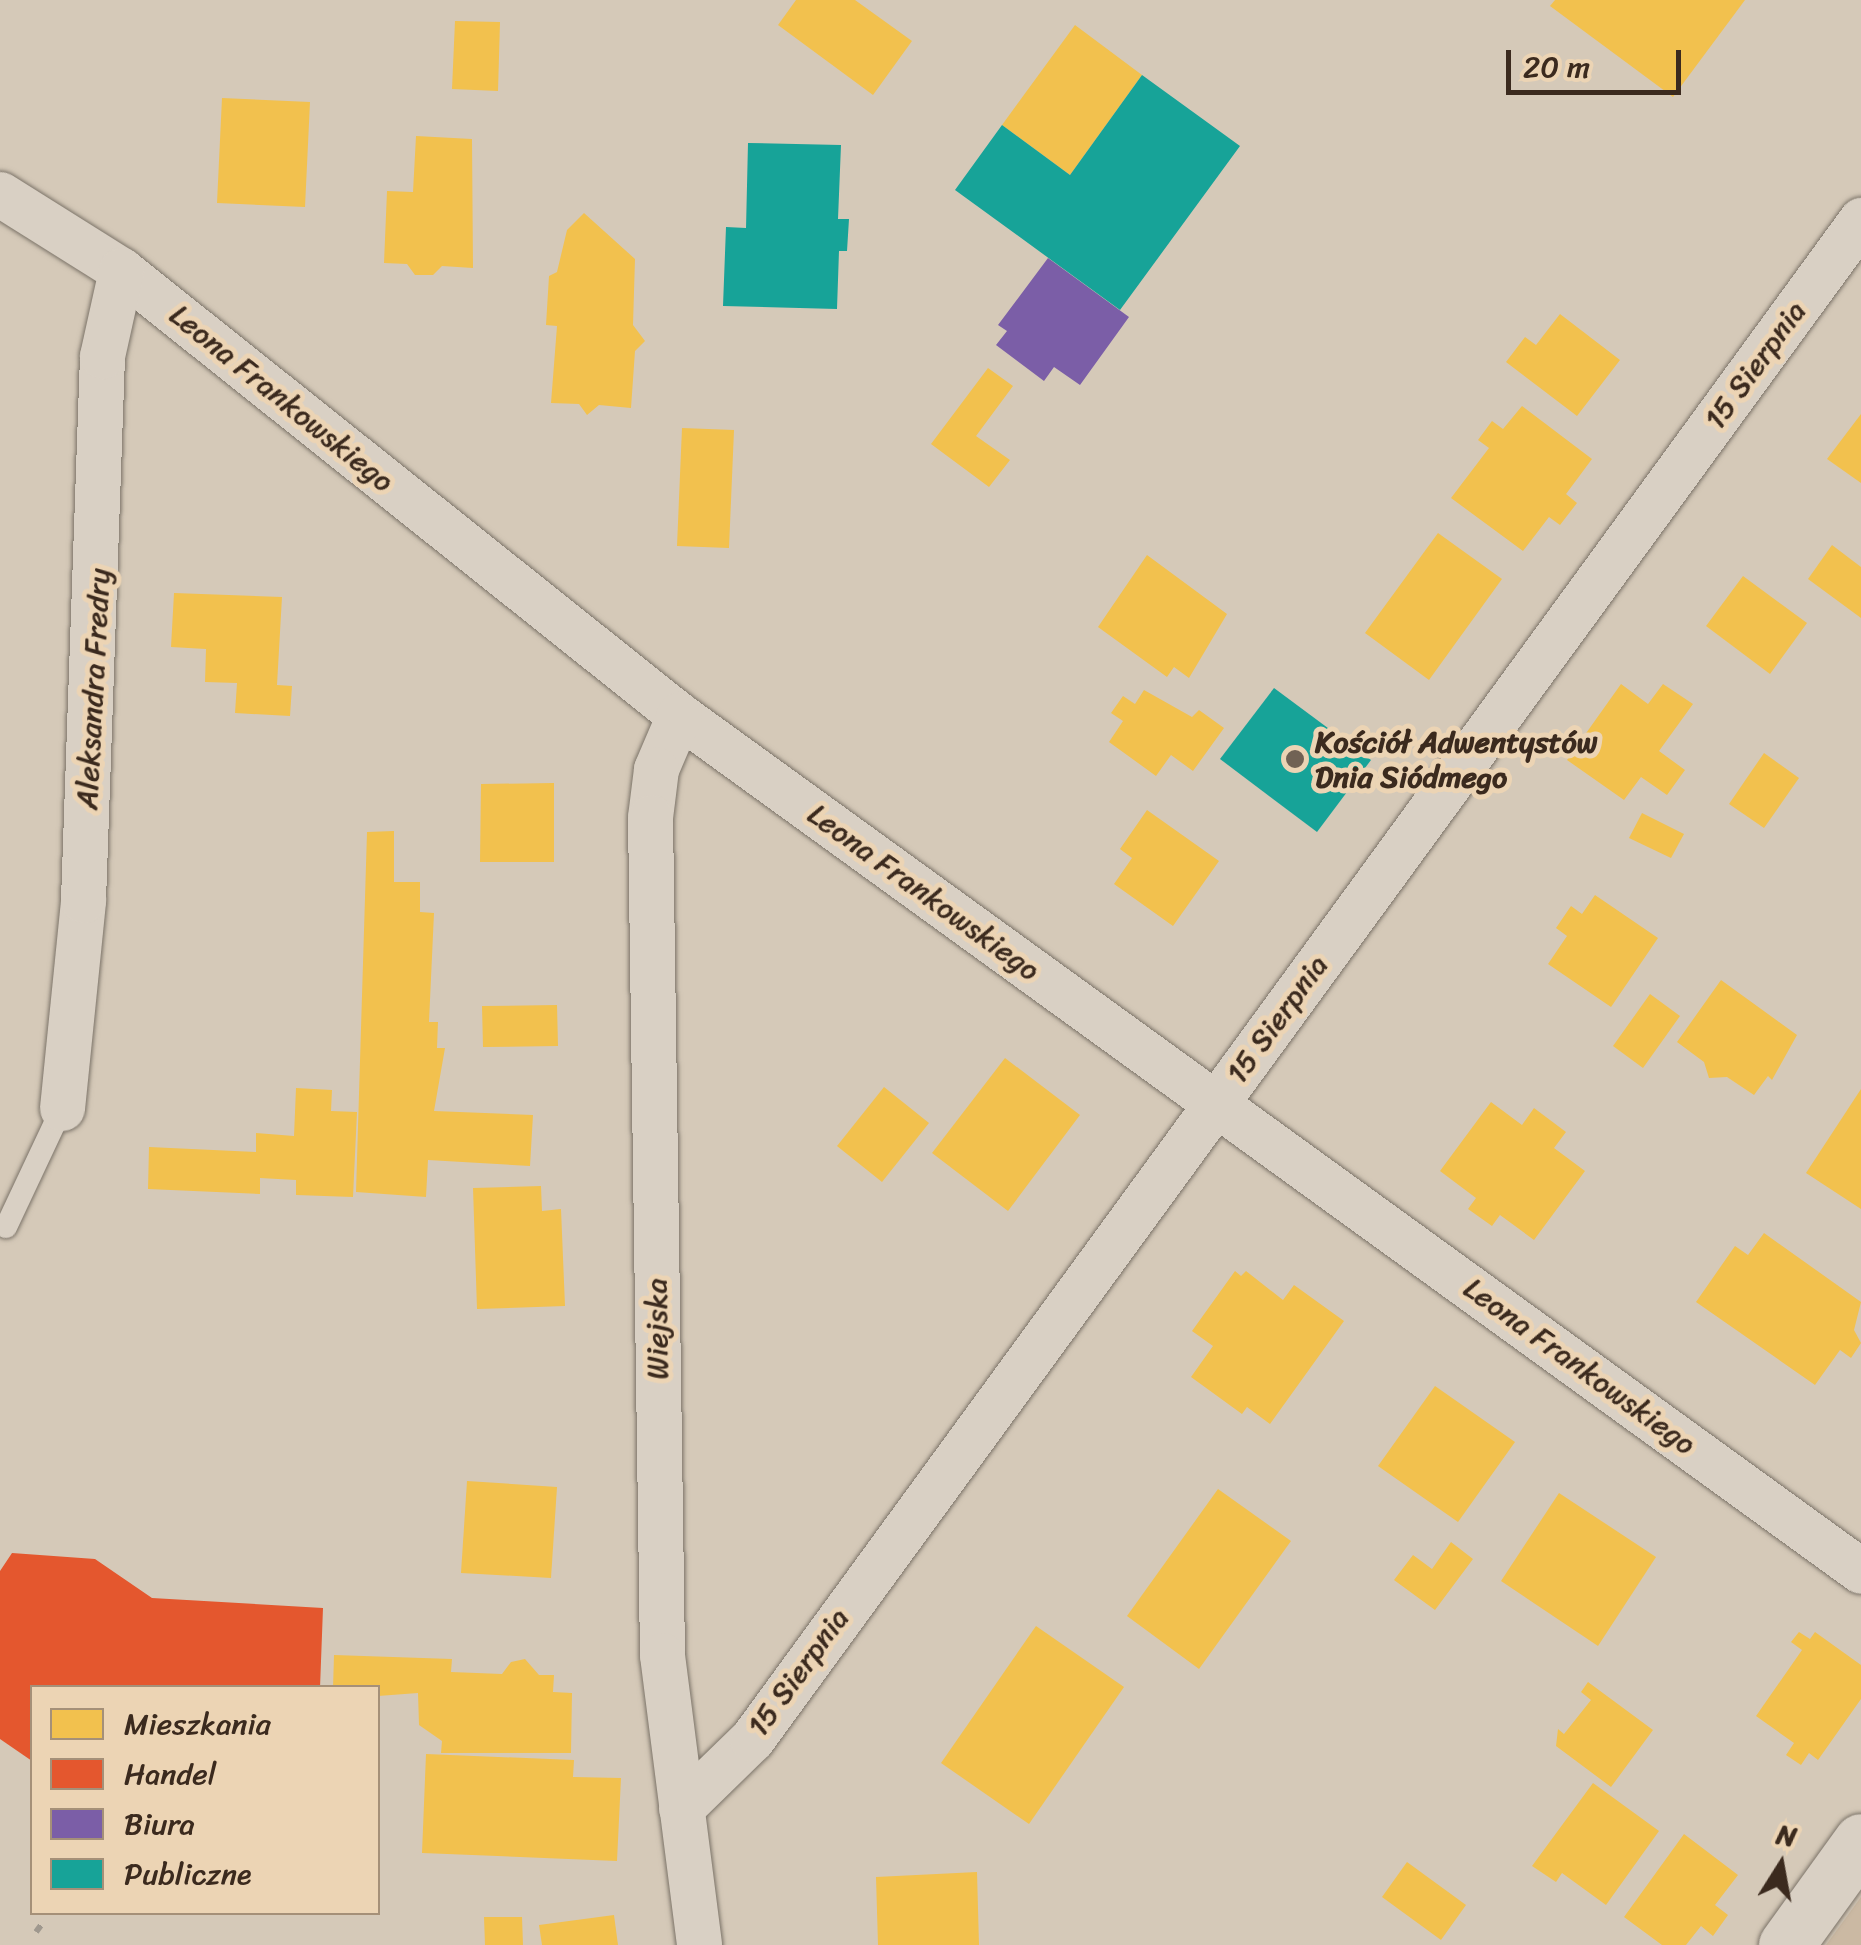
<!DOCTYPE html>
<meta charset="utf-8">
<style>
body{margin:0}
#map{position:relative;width:1861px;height:1945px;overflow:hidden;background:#d5c9b8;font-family:Sriracha,sans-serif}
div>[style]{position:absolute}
.green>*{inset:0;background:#cbb9a3}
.homes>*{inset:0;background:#f2c14e}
.shops>*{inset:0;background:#e4572e}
.offices>*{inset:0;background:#7b5ea7}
.public>*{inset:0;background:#17a398}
.path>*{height:6px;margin-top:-3px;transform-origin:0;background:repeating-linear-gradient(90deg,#9f988e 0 8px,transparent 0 16px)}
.roads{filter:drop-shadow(0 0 2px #7b7368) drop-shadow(0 0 2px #7b7368)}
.lane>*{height:22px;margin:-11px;padding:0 11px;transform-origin:11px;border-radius:11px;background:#d9d0c4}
.street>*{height:45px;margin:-22.5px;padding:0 22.5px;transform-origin:22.5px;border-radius:22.5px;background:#d9d0c4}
.secondary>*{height:55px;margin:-27.5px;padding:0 27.5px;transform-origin:27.5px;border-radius:27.5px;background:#d9d0c4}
.dots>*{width:28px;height:28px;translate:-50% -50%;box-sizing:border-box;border:5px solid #ecd4b4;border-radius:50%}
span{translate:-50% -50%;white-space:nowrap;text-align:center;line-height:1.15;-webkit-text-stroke:10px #ecd4b4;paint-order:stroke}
.street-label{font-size:30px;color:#3b2a1e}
.poi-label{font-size:30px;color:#3b2a1e;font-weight:700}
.left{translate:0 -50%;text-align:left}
.legend{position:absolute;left:30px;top:1685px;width:350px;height:230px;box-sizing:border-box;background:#ecd4b4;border:2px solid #a59078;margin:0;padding:12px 18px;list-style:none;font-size:30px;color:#3b2a1e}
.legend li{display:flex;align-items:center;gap:20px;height:50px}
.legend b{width:50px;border:2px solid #a59078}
.north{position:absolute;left:1731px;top:1815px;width:100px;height:100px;-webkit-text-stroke:8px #ecd4b4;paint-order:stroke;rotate:11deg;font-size:28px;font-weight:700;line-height:40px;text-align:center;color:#3b2a1e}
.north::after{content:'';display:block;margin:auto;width:35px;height:45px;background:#3b2a1e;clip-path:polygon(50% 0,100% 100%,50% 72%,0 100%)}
.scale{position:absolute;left:1506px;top:50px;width:175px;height:45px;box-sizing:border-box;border:5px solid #3b2a1e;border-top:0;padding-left:12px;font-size:30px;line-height:35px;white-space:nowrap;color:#3b2a1e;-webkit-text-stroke:8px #ecd4b4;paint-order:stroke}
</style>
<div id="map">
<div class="green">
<i style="clip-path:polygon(1861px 1897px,1861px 1945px,1826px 1945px)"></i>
</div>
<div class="homes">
<i style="clip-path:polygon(796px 0,855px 0,912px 41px,873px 95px,778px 25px)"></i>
<i style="clip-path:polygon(1555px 0,1745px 0,1673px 97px,1550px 6px)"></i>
<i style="clip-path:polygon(455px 21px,500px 22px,498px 91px,452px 89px)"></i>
<i style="clip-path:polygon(1075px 25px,1142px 75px,1070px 175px,1002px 125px)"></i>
<i style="clip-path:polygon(222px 98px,310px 102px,305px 207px,217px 203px)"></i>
<i style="clip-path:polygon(416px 136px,472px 139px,473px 268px,442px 266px,433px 275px,415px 275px,407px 264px,384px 263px,387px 191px,413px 192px)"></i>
<i style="clip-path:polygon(584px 213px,635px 259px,633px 325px,645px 341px,635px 351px,631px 408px,599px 405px,587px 415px,579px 404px,551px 403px,557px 326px,546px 325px,549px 276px,557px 272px,567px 230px)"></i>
<i style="clip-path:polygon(1560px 314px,1620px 360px,1577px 416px,1506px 362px,1525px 337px,1536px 345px)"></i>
<i style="clip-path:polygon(988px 368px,1013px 386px,976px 436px,1010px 460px,989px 487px,931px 444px)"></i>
<i style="clip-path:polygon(1522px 406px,1592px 459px,1566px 494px,1577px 503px,1560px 525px,1549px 517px,1523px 551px,1451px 498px,1489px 448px,1478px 440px,1492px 421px,1503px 429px)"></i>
<i style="clip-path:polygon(1861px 414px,1861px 483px,1827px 459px)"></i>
<i style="clip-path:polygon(682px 428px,734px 430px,729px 548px,677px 546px)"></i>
<i style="clip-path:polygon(1438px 533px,1502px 579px,1429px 680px,1365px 633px)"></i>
<i style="clip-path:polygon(1832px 545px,1861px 567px,1861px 618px,1808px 579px)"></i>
<i style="clip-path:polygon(1147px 555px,1227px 614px,1189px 678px,1174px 667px,1167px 677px,1098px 627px)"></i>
<i style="clip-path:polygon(1743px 576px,1807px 623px,1770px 674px,1706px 626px)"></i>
<i style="clip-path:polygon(174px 593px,282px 597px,277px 685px,292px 686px,290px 716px,235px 713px,237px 683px,205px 682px,206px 649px,171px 647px)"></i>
<i style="clip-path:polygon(1621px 684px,1648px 704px,1663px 684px,1693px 704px,1659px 751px,1685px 770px,1667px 795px,1641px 777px,1624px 800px,1567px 760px)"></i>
<i style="clip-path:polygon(1144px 690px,1192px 717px,1199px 710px,1224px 728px,1193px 771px,1171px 755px,1156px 776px,1109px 742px,1123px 721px,1111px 713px,1123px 696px,1135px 704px)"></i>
<i style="clip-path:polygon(1764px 753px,1799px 778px,1764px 828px,1729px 804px)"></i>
<i style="clip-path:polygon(554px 783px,554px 862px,480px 862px,481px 784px)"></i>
<i style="clip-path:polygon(1147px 810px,1219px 861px,1173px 926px,1114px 884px,1132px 858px,1120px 849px)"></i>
<i style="clip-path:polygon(1642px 813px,1684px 834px,1671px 858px,1629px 838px)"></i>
<i style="clip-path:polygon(394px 831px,394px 882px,420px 882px,420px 912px,434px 913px,429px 1022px,438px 1022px,437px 1048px,445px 1048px,434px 1111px,533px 1115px,530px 1166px,428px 1160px,426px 1197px,356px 1192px,367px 832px)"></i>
<i style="clip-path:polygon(1595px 895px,1658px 938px,1611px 1007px,1548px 964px,1567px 936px,1556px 928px,1571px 906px,1582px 914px)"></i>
<i style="clip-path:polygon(1721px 980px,1797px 1035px,1772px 1080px,1768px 1076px,1754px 1095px,1727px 1077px,1709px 1078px,1704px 1062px,1677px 1042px)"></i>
<i style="clip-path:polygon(1650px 994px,1680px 1016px,1643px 1068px,1613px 1046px)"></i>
<i style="clip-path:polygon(557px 1005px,558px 1046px,483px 1047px,482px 1006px)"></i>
<i style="clip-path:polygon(1005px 1058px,1080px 1115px,1008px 1211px,932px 1153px)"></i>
<i style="clip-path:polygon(884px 1087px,929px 1123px,882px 1182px,837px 1146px)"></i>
<i style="clip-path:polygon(296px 1088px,332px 1090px,331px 1111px,357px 1112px,353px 1197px,296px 1195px,296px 1180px,260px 1178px,260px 1194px,148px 1189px,149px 1147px,256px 1152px,256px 1133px,294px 1136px)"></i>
<i style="clip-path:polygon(1861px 1089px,1861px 1209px,1806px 1173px)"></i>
<i style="clip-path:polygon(1491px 1102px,1522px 1125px,1534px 1108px,1566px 1132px,1554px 1148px,1585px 1171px,1534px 1240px,1500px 1215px,1492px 1226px,1468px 1209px,1476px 1198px,1440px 1171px)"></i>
<i style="clip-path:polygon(541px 1186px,542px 1211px,561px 1209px,565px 1306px,477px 1309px,473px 1188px)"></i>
<i style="clip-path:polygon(1764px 1233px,1861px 1302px,1854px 1330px,1861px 1343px,1851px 1358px,1840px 1350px,1815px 1385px,1696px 1302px,1735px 1246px,1748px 1255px)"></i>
<i style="clip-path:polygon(1235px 1271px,1241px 1276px,1246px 1271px,1283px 1300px,1294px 1285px,1344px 1321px,1270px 1424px,1247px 1407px,1242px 1414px,1191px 1377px,1213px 1346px,1192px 1331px)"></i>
<i style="clip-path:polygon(1435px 1386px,1515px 1442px,1458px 1522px,1378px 1466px)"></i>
<i style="clip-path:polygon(467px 1481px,557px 1487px,551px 1578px,461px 1573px)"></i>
<i style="clip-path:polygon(1218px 1489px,1291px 1541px,1199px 1669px,1127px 1616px)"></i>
<i style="clip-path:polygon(1559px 1493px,1656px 1557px,1598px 1646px,1501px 1581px)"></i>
<i style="clip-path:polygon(1451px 1542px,1473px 1559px,1435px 1610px,1394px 1580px,1413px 1555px,1432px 1569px)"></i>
<i style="clip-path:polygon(1036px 1626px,1124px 1687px,1029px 1824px,941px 1763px)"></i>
<i style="clip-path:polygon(1799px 1632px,1810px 1639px,1815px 1632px,1861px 1665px,1861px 1699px,1818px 1760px,1809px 1753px,1801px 1765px,1786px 1755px,1794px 1743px,1756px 1716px,1802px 1650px,1791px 1642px)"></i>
<i style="clip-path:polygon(334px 1655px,452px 1659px,451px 1672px,502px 1674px,511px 1662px,525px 1659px,539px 1675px,554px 1675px,553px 1692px,572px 1693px,571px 1753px,441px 1753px,442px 1741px,419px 1725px,418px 1693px,378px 1696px,378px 1688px,333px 1688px)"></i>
<i style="clip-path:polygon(1588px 1682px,1653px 1730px,1611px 1787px,1556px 1746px,1558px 1729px,1564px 1734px,1591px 1700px,1581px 1692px)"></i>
<i style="clip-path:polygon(426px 1754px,574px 1760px,573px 1777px,621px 1778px,617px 1861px,422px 1853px)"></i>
<i style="clip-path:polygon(1593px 1783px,1659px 1831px,1606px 1905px,1562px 1873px,1556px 1882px,1532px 1866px)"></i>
<i style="clip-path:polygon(1684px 1834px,1738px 1875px,1715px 1905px,1728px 1915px,1713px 1936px,1701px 1926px,1686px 1945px,1662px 1945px,1624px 1917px)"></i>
<i style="clip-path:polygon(1407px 1862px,1466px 1905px,1441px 1940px,1382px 1897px)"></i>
<i style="clip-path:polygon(977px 1872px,979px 1945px,878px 1945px,876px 1877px)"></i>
<i style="clip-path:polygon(614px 1915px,618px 1945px,542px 1945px,539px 1925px)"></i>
<i style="clip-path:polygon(484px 1917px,522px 1917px,523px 1945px,485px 1945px)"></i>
</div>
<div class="shops">
<i style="clip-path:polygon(12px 1553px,95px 1559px,152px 1598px,323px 1608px,320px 1688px,32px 1688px,32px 1761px,0 1739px,0 1571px)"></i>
</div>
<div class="offices">
<i style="clip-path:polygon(1048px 258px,1129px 317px,1080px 385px,1054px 367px,1044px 381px,996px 345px,1007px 331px,998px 325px)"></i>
</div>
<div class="public">
<i style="clip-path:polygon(1142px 75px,1240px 146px,1120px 310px,955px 190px,1002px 125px,1070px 175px)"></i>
<i style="clip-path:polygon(748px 143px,841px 145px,838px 219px,849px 219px,847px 251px,839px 251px,837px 309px,723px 306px,726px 227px,746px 228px)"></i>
<i style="clip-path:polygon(1274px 688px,1371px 760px,1317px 832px,1220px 759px)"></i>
</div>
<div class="path">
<i style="left:36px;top:1932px;width:14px;rotate:-54deg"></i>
</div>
<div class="roads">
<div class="lane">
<i style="left:6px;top:1227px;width:132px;rotate:-64.8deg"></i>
</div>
<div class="street">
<i style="left:0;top:194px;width:143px;rotate:32.1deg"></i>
<i style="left:121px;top:270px;width:714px;rotate:38.57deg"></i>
<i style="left:679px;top:715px;width:1459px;rotate:35.91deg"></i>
<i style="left:679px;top:715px;width:59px;rotate:113.1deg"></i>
<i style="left:656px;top:769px;width:48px;rotate:97.1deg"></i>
<i style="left:650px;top:817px;width:838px;rotate:89.18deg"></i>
<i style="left:662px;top:1655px;width:292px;rotate:82.7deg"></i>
<i style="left:62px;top:1108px;width:209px;rotate:-84.2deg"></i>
<i style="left:83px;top:900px;width:544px;rotate:-88deg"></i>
<i style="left:102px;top:356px;width:88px;rotate:-77.5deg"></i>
<i style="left:681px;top:1808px;width:99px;rotate:-44.2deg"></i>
<i style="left:752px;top:1739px;width:1881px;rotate:-53.87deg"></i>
</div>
<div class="secondary">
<i style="left:1786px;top:1945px;width:128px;rotate:-54.2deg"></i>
</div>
</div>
<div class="dots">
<i style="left:1295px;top:759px;background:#716254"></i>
</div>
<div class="street-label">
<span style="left:1755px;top:365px;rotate:-54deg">15 Sierpnia</span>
<span style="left:282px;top:398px;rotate:39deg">Leona Frankowskiego</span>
<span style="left:93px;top:689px;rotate:-87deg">Aleksandra Fredry</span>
<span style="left:924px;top:892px;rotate:36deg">Leona Frankowskiego</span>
<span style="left:1277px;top:1019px;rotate:-54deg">15 Sierpnia</span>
<span style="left:657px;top:1329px;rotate:-91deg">Wiejska</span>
<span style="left:1580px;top:1366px;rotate:36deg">Leona Frankowskiego</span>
<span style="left:798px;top:1672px;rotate:-54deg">15 Sierpnia</span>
</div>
<div class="poi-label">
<span class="left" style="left:1315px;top:759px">Kościół Adwentystów<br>Dnia Siódmego</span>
</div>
<ul class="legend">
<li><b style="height:28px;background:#f2c14e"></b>Mieszkania</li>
<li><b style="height:28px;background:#e4572e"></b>Handel</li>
<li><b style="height:28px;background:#7b5ea7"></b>Biura</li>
<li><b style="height:28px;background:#17a398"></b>Publiczne</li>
</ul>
<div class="north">N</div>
<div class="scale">20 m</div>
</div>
